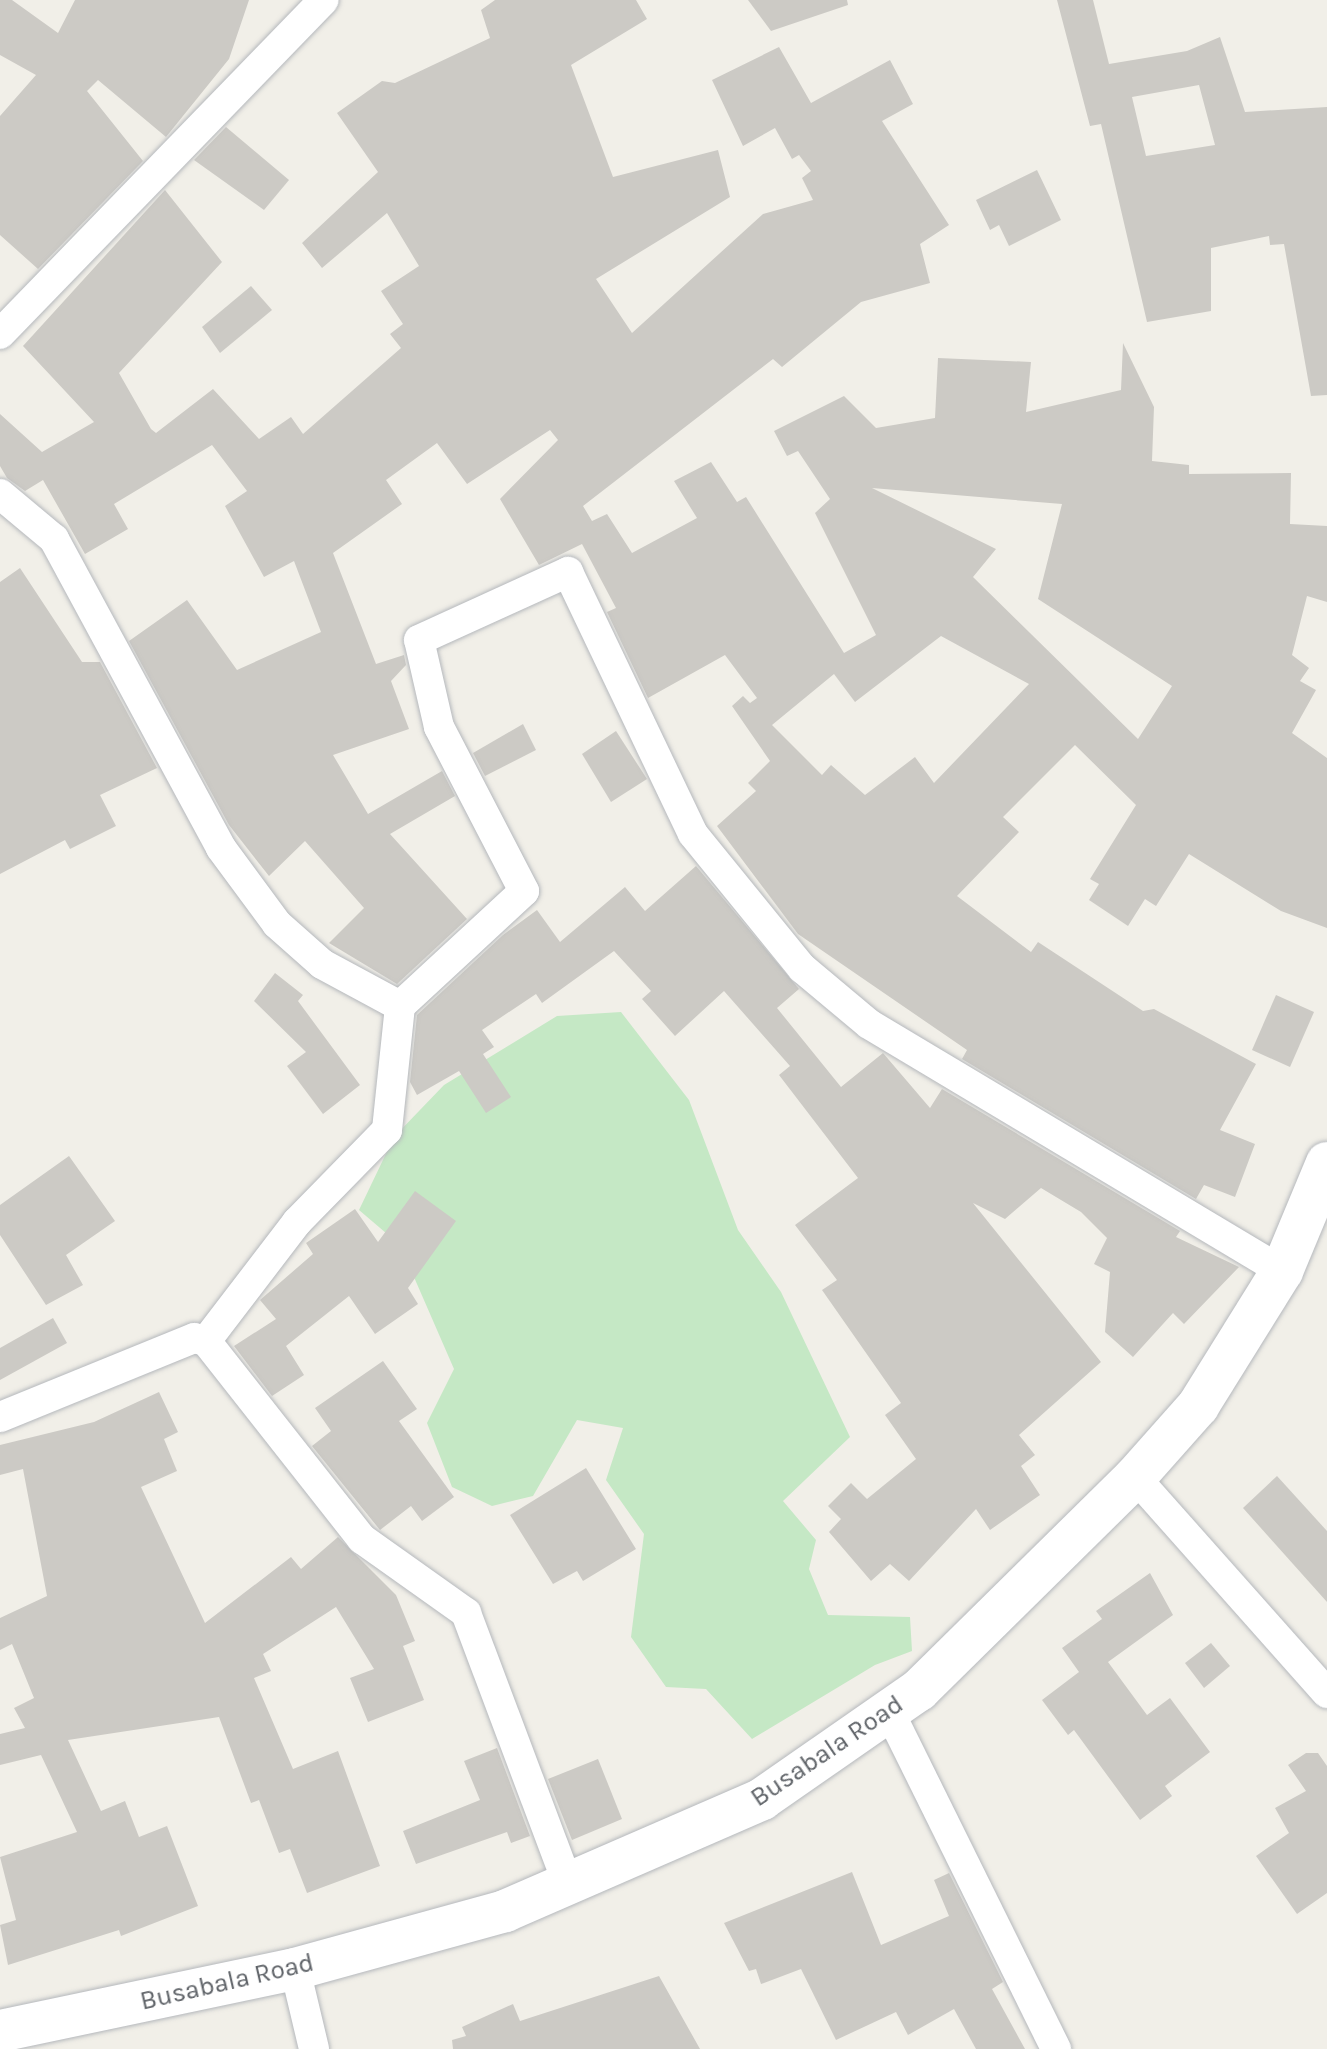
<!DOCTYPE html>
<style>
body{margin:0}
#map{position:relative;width:1327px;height:2049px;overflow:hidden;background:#f1efe8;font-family:Karla,sans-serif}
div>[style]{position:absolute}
.green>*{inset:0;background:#c5e8c5}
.building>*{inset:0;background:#cccac5}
.roads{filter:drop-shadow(0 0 2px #b5b8bc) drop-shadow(0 0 2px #b5b8bc)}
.street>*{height:30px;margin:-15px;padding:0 15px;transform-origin:15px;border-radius:15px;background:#fff}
.secondary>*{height:42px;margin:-21px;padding:0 21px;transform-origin:21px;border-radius:21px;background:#fff}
span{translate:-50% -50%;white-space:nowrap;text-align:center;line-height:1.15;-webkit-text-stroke:6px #fff;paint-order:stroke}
.street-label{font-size:26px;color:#5f6368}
</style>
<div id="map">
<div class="green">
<i style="clip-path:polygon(621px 1012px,689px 1100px,738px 1230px,781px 1292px,850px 1437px,783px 1501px,816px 1540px,809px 1569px,828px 1615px,910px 1617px,912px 1651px,875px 1665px,752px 1739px,706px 1689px,666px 1687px,631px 1637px,644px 1534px,606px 1480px,623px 1428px,577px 1420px,533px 1496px,492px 1506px,452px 1487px,427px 1423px,454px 1369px,400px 1245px,359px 1210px,394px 1137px,444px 1085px,557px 1016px)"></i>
</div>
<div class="building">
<i style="clip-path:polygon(0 0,12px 0,58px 33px,75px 0,249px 0,229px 59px,166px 137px,98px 80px,87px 91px,143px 161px,38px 269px,0 235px,0 116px,36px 75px,0 55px)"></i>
<i style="clip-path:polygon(evenodd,495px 0,636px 0,647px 19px,571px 65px,613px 177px,718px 150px,730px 197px,596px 279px,632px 333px,763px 214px,813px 200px,802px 178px,811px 171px,799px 155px,792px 159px,775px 128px,743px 146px,712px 80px,779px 47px,811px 103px,890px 60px,913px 104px,882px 121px,949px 225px,920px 244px,930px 283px,861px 302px,782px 367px,773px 359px,583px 506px,592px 521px,607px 514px,632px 553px,697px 518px,674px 481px,711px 462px,737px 502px,746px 497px,844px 653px,876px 635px,815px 513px,830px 499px,798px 451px,787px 456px,774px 431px,844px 396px,876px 428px,935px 418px,938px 358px,1031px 362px,1026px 412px,1121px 390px,1123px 343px,1154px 407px,1152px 461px,1189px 465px,1189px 474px,1291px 473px,1290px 524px,1327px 526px,1327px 602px,1307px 596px,1292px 655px,1309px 668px,1300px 681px,1316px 690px,1292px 733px,1327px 758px,1327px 928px,1281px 911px,1189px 854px,1156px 906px,1145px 899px,1128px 926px,1089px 900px,1099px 884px,1090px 879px,1136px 805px,1075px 745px,1003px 817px,1019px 832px,957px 896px,1031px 952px,1038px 942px,1143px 1011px,1154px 1009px,1256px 1064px,1220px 1130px,1255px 1144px,1235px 1197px,1204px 1185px,1196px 1199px,962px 1059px,967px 1050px,798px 934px,717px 826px,756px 791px,748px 783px,770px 761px,732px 706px,743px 696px,750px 703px,757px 698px,725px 655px,648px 698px,607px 612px,616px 608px,582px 544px,539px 565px,500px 499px,558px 440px,550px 430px,467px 484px,437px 443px,386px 480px,402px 504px,333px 553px,376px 664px,404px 655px,406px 665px,391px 681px,409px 729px,333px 755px,368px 814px,442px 771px,455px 796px,390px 834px,467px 919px,397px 984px,329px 943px,364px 908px,305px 841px,269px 876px,229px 825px,129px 641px,187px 600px,237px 670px,321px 632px,294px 561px,264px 577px,225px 506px,247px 491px,212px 445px,114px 504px,128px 529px,85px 554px,43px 480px,25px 491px,7px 478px,0 466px,0 414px,42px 452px,94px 422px,23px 346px,165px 190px,222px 262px,119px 373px,151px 429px,156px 433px,213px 389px,259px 439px,291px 417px,303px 434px,401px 348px,390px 334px,403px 324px,381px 291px,419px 266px,387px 213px,322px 268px,302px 243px,378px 172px,337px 113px,382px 81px,395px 83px,490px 38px,481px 10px,495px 0,872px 488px,1062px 504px,1038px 599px,1172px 686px,1138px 739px,973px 577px,996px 549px,872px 488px,495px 0,941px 636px,1029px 684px,934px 783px,915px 757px,865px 795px,831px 765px,822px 775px,772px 725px,834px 674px,855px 702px,941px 636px)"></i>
<i style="clip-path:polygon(748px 0,847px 0,848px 5px,771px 31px)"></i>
<i style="clip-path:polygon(evenodd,1057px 0,1093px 0,1109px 64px,1187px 51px,1220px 37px,1245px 112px,1327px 107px,1327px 395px,1311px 396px,1284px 244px,1270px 245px,1269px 236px,1211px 248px,1211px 311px,1147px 322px,1101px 124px,1090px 126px,1057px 0,1199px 85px,1215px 145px,1146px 156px,1132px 97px,1199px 85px)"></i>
<i style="clip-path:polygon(226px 127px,289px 180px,264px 210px,194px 160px)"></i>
<i style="clip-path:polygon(1037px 170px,1061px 220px,1009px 246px,999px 225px,990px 230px,976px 200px)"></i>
<i style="clip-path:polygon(251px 286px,272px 310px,220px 353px,202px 327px)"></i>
<i style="clip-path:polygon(20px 568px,82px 662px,100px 662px,157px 768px,100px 795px,116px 826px,70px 849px,65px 840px,0 874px,0 582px)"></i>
<i style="clip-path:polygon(523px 724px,536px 750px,485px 776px,473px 753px)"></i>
<i style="clip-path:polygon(616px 731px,647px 779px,611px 802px,582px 754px)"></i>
<i style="clip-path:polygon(696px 866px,799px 989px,777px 1008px,841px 1087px,883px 1053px,930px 1108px,942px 1089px,1180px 1231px,1176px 1237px,1239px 1267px,1184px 1324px,1173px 1313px,1133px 1357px,1105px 1332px,1110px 1272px,1094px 1264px,1107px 1238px,1081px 1212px,1041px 1188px,1005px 1219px,973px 1203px,1101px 1362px,1019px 1435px,1035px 1455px,1021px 1466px,1040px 1495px,990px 1530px,976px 1509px,909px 1581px,890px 1564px,871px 1581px,829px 1532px,841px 1519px,828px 1506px,851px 1483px,867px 1499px,916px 1459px,885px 1415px,901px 1403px,822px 1290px,837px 1280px,795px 1225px,858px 1178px,779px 1075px,790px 1066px,724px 991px,675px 1036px,642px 999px,651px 991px,614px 951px,542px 1003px,536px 994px,482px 1030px,494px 1047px,483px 1054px,511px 1097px,486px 1113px,459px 1071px,417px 1095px,410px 1082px,417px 1015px,503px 935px,537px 910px,560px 942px,625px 887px,645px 911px)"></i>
<i style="clip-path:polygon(275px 973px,303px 995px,298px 1001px,360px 1085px,323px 1114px,287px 1066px,306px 1052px,254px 1001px)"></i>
<i style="clip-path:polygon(1276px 995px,1314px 1012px,1290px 1067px,1252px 1050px)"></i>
<i style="clip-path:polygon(69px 1156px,115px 1221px,66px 1255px,83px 1285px,46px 1305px,0 1235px,0 1205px)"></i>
<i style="clip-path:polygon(415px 1191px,456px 1221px,408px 1288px,418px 1304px,375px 1334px,349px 1296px,286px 1346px,304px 1375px,272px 1396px,234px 1346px,276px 1319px,260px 1300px,313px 1254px,306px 1243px,355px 1209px,378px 1242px)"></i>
<i style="clip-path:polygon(53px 1318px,67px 1343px,0 1380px,0 1348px)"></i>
<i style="clip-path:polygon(383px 1361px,417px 1409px,399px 1421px,454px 1497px,422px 1521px,411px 1506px,380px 1530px,312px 1446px,331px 1431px,315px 1408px)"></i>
<i style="clip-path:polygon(159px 1392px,178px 1432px,164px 1439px,177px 1471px,141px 1487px,205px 1623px,291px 1557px,301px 1569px,338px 1537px,396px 1595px,415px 1641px,403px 1646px,424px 1700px,368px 1722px,350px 1678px,374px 1669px,336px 1607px,263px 1654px,271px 1671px,254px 1678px,293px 1769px,338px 1751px,380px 1866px,307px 1893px,290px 1849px,279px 1853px,259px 1800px,251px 1803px,219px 1717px,68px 1740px,101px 1811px,125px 1801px,139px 1837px,167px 1826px,198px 1906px,121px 1936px,119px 1930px,8px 1965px,0 1925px,16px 1920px,0 1857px,77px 1832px,41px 1755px,0 1765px,0 1734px,25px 1728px,14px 1708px,34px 1698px,12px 1644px,0 1650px,0 1618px,47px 1596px,23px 1469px,0 1475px,0 1445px,94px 1422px)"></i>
<i style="clip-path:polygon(586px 1468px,636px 1549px,583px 1581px,577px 1571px,553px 1584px,510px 1515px)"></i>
<i style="clip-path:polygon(1277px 1476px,1327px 1531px,1327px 1602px,1243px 1508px)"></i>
<i style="clip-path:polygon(1150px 1573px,1173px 1615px,1108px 1662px,1147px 1715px,1170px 1698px,1210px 1752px,1165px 1786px,1172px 1796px,1140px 1820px,1074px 1730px,1068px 1735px,1042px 1700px,1079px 1672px,1062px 1648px,1102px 1619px,1096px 1611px)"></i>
<i style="clip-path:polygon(1211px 1643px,1230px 1666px,1204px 1688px,1185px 1663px)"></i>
<i style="clip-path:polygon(497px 1748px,530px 1836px,511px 1843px,507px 1832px,416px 1864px,403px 1831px,480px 1800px,464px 1761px)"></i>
<i style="clip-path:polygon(1306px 1753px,1318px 1753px,1327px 1766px,1327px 1893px,1297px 1914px,1256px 1856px,1289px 1833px,1275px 1808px,1306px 1791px,1288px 1765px)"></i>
<i style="clip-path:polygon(598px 1759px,622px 1819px,572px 1840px,548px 1779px)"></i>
<i style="clip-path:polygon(852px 1872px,881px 1945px,949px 1916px,934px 1880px,949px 1873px,1003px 1982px,992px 1989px,1025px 2049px,976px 2049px,954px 2009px,908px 2035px,896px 2012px,836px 2040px,801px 1969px,761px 1984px,756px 1969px,749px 1971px,724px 1923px)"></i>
<i style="clip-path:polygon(659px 1976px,700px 2049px,453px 2049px,452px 2040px,466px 2036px,462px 2027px,513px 2004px,520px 2021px)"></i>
</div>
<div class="roads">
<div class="street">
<i style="left:0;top:334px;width:465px;rotate:-45.9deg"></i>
<i style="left:0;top:494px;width:70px;rotate:39.8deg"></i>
<i style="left:54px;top:539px;width:351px;rotate:61.6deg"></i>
<i style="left:221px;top:848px;width:94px;rotate:53.6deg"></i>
<i style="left:277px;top:924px;width:60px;rotate:41.6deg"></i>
<i style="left:322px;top:964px;width:89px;rotate:28.3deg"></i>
<i style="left:400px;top:1006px;width:125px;rotate:96deg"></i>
<i style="left:387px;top:1130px;width:129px;rotate:134.4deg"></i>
<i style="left:297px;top:1222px;width:150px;rotate:127.4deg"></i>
<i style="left:206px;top:1341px;width:12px;rotate:-166deg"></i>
<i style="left:194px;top:1338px;width:209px;rotate:157.8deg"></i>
<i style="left:400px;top:1006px;width:169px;rotate:-42.8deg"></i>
<i style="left:524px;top:891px;width:185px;rotate:-117.4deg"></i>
<i style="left:439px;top:727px;width:89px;rotate:-102.9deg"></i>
<i style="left:419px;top:640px;width:164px;rotate:-24.5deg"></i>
<i style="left:568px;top:572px;width:290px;rotate:64.5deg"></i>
<i style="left:693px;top:834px;width:173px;rotate:50.9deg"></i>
<i style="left:802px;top:968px;width:87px;rotate:39.9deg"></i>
<i style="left:869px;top:1024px;width:481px;rotate:30.9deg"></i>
<i style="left:206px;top:1341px;width:252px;rotate:51.8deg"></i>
<i style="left:362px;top:1539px;width:128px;rotate:35.4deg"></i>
<i style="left:466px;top:1613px;width:293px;rotate:69.4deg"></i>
<i style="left:1135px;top:1477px;width:289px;rotate:48.4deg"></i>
<i style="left:889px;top:1711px;width:377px;rotate:63.7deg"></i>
<i style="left:295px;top:1969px;width:82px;rotate:76.6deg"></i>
</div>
<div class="secondary">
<i style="left:0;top:2031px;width:301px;rotate:-11.9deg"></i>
<i style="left:295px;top:1969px;width:218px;rotate:-15.4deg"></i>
<i style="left:505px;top:1911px;width:280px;rotate:-23.5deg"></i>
<i style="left:762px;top:1799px;width:191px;rotate:-34.8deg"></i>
<i style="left:919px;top:1690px;width:303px;rotate:-44.6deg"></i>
<i style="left:1135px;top:1477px;width:95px;rotate:-48.4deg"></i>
<i style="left:1198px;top:1406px;width:159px;rotate:-58.1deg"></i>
<i style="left:1282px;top:1271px;width:117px;rotate:-67.4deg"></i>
</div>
</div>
<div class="street-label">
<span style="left:827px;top:1751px;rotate:-34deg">Busabala Road</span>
<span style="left:227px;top:1982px;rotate:-13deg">Busabala Road</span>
</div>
</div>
